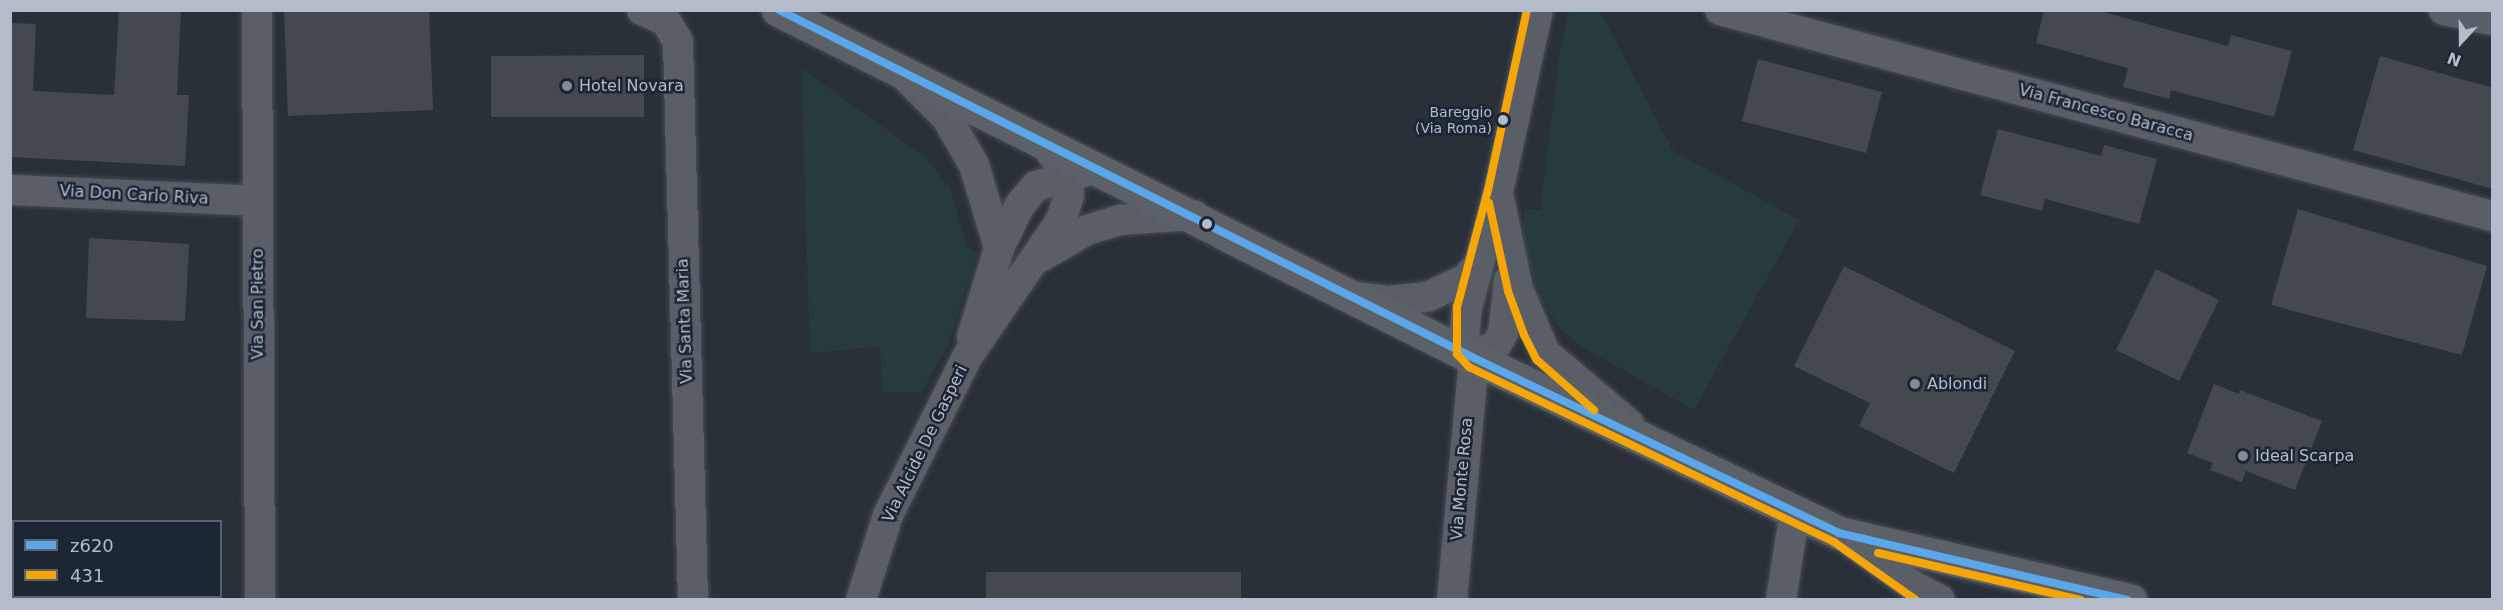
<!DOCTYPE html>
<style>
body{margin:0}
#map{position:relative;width:2503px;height:610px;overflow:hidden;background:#2a3038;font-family:"DejaVu Sans",sans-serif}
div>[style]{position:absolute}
.green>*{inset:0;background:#273a3e}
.building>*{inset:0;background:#444950}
.roads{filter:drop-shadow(0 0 2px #484c53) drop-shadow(0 0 2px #484c53)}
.minor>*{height:30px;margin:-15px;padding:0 15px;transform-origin:15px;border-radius:15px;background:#5a5e66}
.primary>*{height:33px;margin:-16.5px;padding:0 16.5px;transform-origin:16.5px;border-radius:16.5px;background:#5c6168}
.bus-1>*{height:8px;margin:-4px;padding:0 4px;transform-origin:4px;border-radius:4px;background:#5aa8eb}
.bus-2>*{height:8px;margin:-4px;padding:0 4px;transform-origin:4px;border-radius:4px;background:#f7a600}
.dots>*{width:16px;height:16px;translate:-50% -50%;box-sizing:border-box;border:3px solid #1d2633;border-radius:50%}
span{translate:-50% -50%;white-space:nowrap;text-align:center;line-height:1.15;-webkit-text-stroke:5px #1d2633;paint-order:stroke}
.bus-label{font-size:14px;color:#b4bcc9}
.right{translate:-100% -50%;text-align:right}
.poi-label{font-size:16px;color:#b4bcc9}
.left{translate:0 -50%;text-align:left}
.street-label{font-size:16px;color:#b4bcc9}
.frame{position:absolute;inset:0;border:12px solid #b4bcc9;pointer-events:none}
.legend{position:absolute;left:12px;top:520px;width:210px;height:78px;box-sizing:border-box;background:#1d2633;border:2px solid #59626f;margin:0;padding:8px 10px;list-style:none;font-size:18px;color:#b4bcc9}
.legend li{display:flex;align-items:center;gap:12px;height:30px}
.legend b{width:30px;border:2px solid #59626f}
.north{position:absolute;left:2431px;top:12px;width:60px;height:60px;-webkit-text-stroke:4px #1d2633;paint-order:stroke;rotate:201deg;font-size:16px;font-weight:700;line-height:24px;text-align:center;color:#b4bcc9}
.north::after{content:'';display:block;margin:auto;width:21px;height:27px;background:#b4bcc9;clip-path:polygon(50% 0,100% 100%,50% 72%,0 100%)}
</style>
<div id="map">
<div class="green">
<i style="clip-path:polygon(1600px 11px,1673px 151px,1799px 220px,1694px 410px,1582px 347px,1556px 325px,1539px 298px,1528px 261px,1523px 236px,1524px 209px,1540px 210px,1560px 51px,1569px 11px)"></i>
<i style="clip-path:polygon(801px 68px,925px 157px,950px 188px,967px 247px,978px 252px,947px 348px,921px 392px,882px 392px,880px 347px,810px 353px)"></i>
<i style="clip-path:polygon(11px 524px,14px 596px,53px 599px,11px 599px)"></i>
</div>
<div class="building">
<i style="clip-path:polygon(119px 10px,181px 10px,177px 95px,189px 95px,185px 166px,10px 157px,10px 23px,36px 24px,33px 91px,114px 95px)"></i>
<i style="clip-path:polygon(284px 10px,429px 10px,433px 110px,288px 116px)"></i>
<i style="clip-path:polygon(2044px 10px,2096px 10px,2228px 46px,2231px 35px,2292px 51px,2274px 117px,2171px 90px,2169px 99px,2123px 87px,2128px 68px,2036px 43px)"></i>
<i style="clip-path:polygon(644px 55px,644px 117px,491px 117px,491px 56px)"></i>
<i style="clip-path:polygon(2380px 56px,2493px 88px,2493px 189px,2353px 150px)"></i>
<i style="clip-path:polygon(1758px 59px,1882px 92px,1866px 153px,1742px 121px)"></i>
<i style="clip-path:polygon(1998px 129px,2101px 156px,2104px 145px,2157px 159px,2139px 224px,2045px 199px,2042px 211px,1980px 195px)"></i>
<i style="clip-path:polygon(2298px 209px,2487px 266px,2462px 355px,2271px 305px)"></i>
<i style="clip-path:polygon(89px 238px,189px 244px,185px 321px,86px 318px)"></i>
<i style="clip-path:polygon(1844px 266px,2015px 351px,1954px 473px,1859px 426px,1870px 403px,1794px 366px)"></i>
<i style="clip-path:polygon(2156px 269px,2219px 300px,2179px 381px,2116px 350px)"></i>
<i style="clip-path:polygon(2214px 384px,2239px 394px,2240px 390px,2322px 421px,2295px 490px,2246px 471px,2242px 482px,2210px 470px,2213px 463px,2187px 453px)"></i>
<i style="clip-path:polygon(986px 572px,1241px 572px,1241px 600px,986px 600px)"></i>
</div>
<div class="roads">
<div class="minor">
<i style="left:257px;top:10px;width:590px;rotate:89.71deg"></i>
<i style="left:642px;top:10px;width:26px;rotate:25deg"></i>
<i style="left:666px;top:21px;width:24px;rotate:60deg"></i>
<i style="left:678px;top:42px;width:558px;rotate:88.46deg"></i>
<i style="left:1720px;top:10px;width:799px;rotate:14.94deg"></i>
<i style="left:2444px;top:10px;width:49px;rotate:11.8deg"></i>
<i style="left:907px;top:78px;width:57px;rotate:45deg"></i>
<i style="left:947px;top:118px;width:54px;rotate:60.1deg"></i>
<i style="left:974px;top:165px;width:87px;rotate:73.2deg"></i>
<i style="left:10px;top:190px;width:248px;rotate:2.5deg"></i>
<i style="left:1499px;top:198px;width:93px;rotate:78.2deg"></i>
<i style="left:1518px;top:289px;width:69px;rotate:67.1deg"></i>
<i style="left:1545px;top:353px;width:110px;rotate:40.2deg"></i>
<i style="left:1042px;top:256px;width:52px;rotate:-30deg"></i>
<i style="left:1087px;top:230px;width:34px;rotate:-17deg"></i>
<i style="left:1119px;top:220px;width:75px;rotate:-3.8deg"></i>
<i style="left:1356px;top:297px;width:32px;rotate:7deg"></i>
<i style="left:1388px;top:301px;width:39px;rotate:-6deg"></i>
<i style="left:1427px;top:297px;width:43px;rotate:-24.8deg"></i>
<i style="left:1466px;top:279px;width:15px;rotate:-48deg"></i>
<i style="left:972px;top:337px;width:93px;rotate:-73.1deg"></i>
<i style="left:999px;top:248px;width:48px;rotate:-64deg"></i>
<i style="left:1020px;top:205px;width:25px;rotate:-50deg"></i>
<i style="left:1036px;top:186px;width:50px;rotate:-16.3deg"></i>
<i style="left:1474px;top:358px;width:21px;rotate:-119deg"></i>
<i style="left:1464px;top:340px;width:32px;rotate:-85deg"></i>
<i style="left:1467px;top:308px;width:120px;rotate:-75deg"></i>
<i style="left:1498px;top:192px;width:186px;rotate:-77.6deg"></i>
<i style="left:1474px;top:358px;width:26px;rotate:-31deg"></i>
<i style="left:1496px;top:345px;width:14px;rotate:-60deg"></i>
<i style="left:1503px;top:333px;width:53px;rotate:-83.5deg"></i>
<i style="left:1842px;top:535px;width:87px;rotate:35.7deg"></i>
<i style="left:1913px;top:586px;width:30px;rotate:27deg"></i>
<i style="left:861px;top:600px;width:89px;rotate:-72.4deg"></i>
<i style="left:888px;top:515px;width:177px;rotate:-63.4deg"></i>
<i style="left:967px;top:357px;width:166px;rotate:-55.5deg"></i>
<i style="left:1061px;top:220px;width:26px;rotate:-72deg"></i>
<i style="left:1069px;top:195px;width:20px;rotate:-96deg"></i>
<i style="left:1067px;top:175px;width:39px;rotate:-125deg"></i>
<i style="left:1452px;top:600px;width:243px;rotate:-84.8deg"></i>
<i style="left:1781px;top:600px;width:90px;rotate:-81.1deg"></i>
</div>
<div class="primary">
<i style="left:778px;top:10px;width:778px;rotate:26.57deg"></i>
<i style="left:1474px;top:358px;width:405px;rotate:25.6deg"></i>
<i style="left:1839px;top:533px;width:299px;rotate:13deg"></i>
</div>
</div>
<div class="bus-1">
<i style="left:779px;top:10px;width:777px;rotate:26.6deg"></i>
<i style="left:1474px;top:358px;width:405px;rotate:25.6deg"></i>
<i style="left:1839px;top:533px;width:297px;rotate:13.1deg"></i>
</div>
<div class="bus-2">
<i style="left:1527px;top:10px;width:184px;rotate:102.2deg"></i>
<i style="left:1488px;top:190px;width:121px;rotate:104.8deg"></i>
<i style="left:1457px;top:307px;width:47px;rotate:90deg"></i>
<i style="left:1457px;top:354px;width:18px;rotate:47deg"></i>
<i style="left:1469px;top:367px;width:405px;rotate:25.6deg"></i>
<i style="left:1834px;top:542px;width:100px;rotate:35.3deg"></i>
<i style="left:1489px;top:203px;width:90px;rotate:77.8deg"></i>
<i style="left:1508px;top:291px;width:47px;rotate:70deg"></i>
<i style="left:1524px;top:335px;width:28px;rotate:63deg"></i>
<i style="left:1537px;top:360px;width:76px;rotate:41.3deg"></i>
<i style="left:1878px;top:553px;width:208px;rotate:13deg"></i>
</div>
<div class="dots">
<i style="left:567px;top:86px;background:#848b96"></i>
<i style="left:1503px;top:120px;background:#b4bcc9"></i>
<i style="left:1207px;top:224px;background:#b4bcc9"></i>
<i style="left:1915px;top:384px;background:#848b96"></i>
<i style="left:2243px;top:456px;background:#848b96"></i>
</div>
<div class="bus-label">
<span class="right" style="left:1492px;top:120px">Bareggio<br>(Via Roma)</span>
</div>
<div class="poi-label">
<span class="left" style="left:579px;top:86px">Hotel Novara</span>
<span class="left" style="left:1927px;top:384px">Ablondi</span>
<span class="left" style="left:2255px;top:456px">Ideal Scarpa</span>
</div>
<div class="street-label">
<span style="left:2106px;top:113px;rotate:15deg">Via Francesco Baracca</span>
<span style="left:134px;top:195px;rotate:3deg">Via Don Carlo Riva</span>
<span style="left:258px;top:304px;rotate:-90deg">Via San Pietro</span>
<span style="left:685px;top:321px;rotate:-92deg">Via Santa Maria</span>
<span style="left:925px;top:444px;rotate:-64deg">Via Alcide De Gasperi</span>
<span style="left:1462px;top:479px;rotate:-85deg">Via Monte Rosa</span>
</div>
<div class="frame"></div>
<ul class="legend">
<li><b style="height:8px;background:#5aa8eb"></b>z620</li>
<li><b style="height:8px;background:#f7a600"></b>431</li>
</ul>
<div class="north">N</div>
</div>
